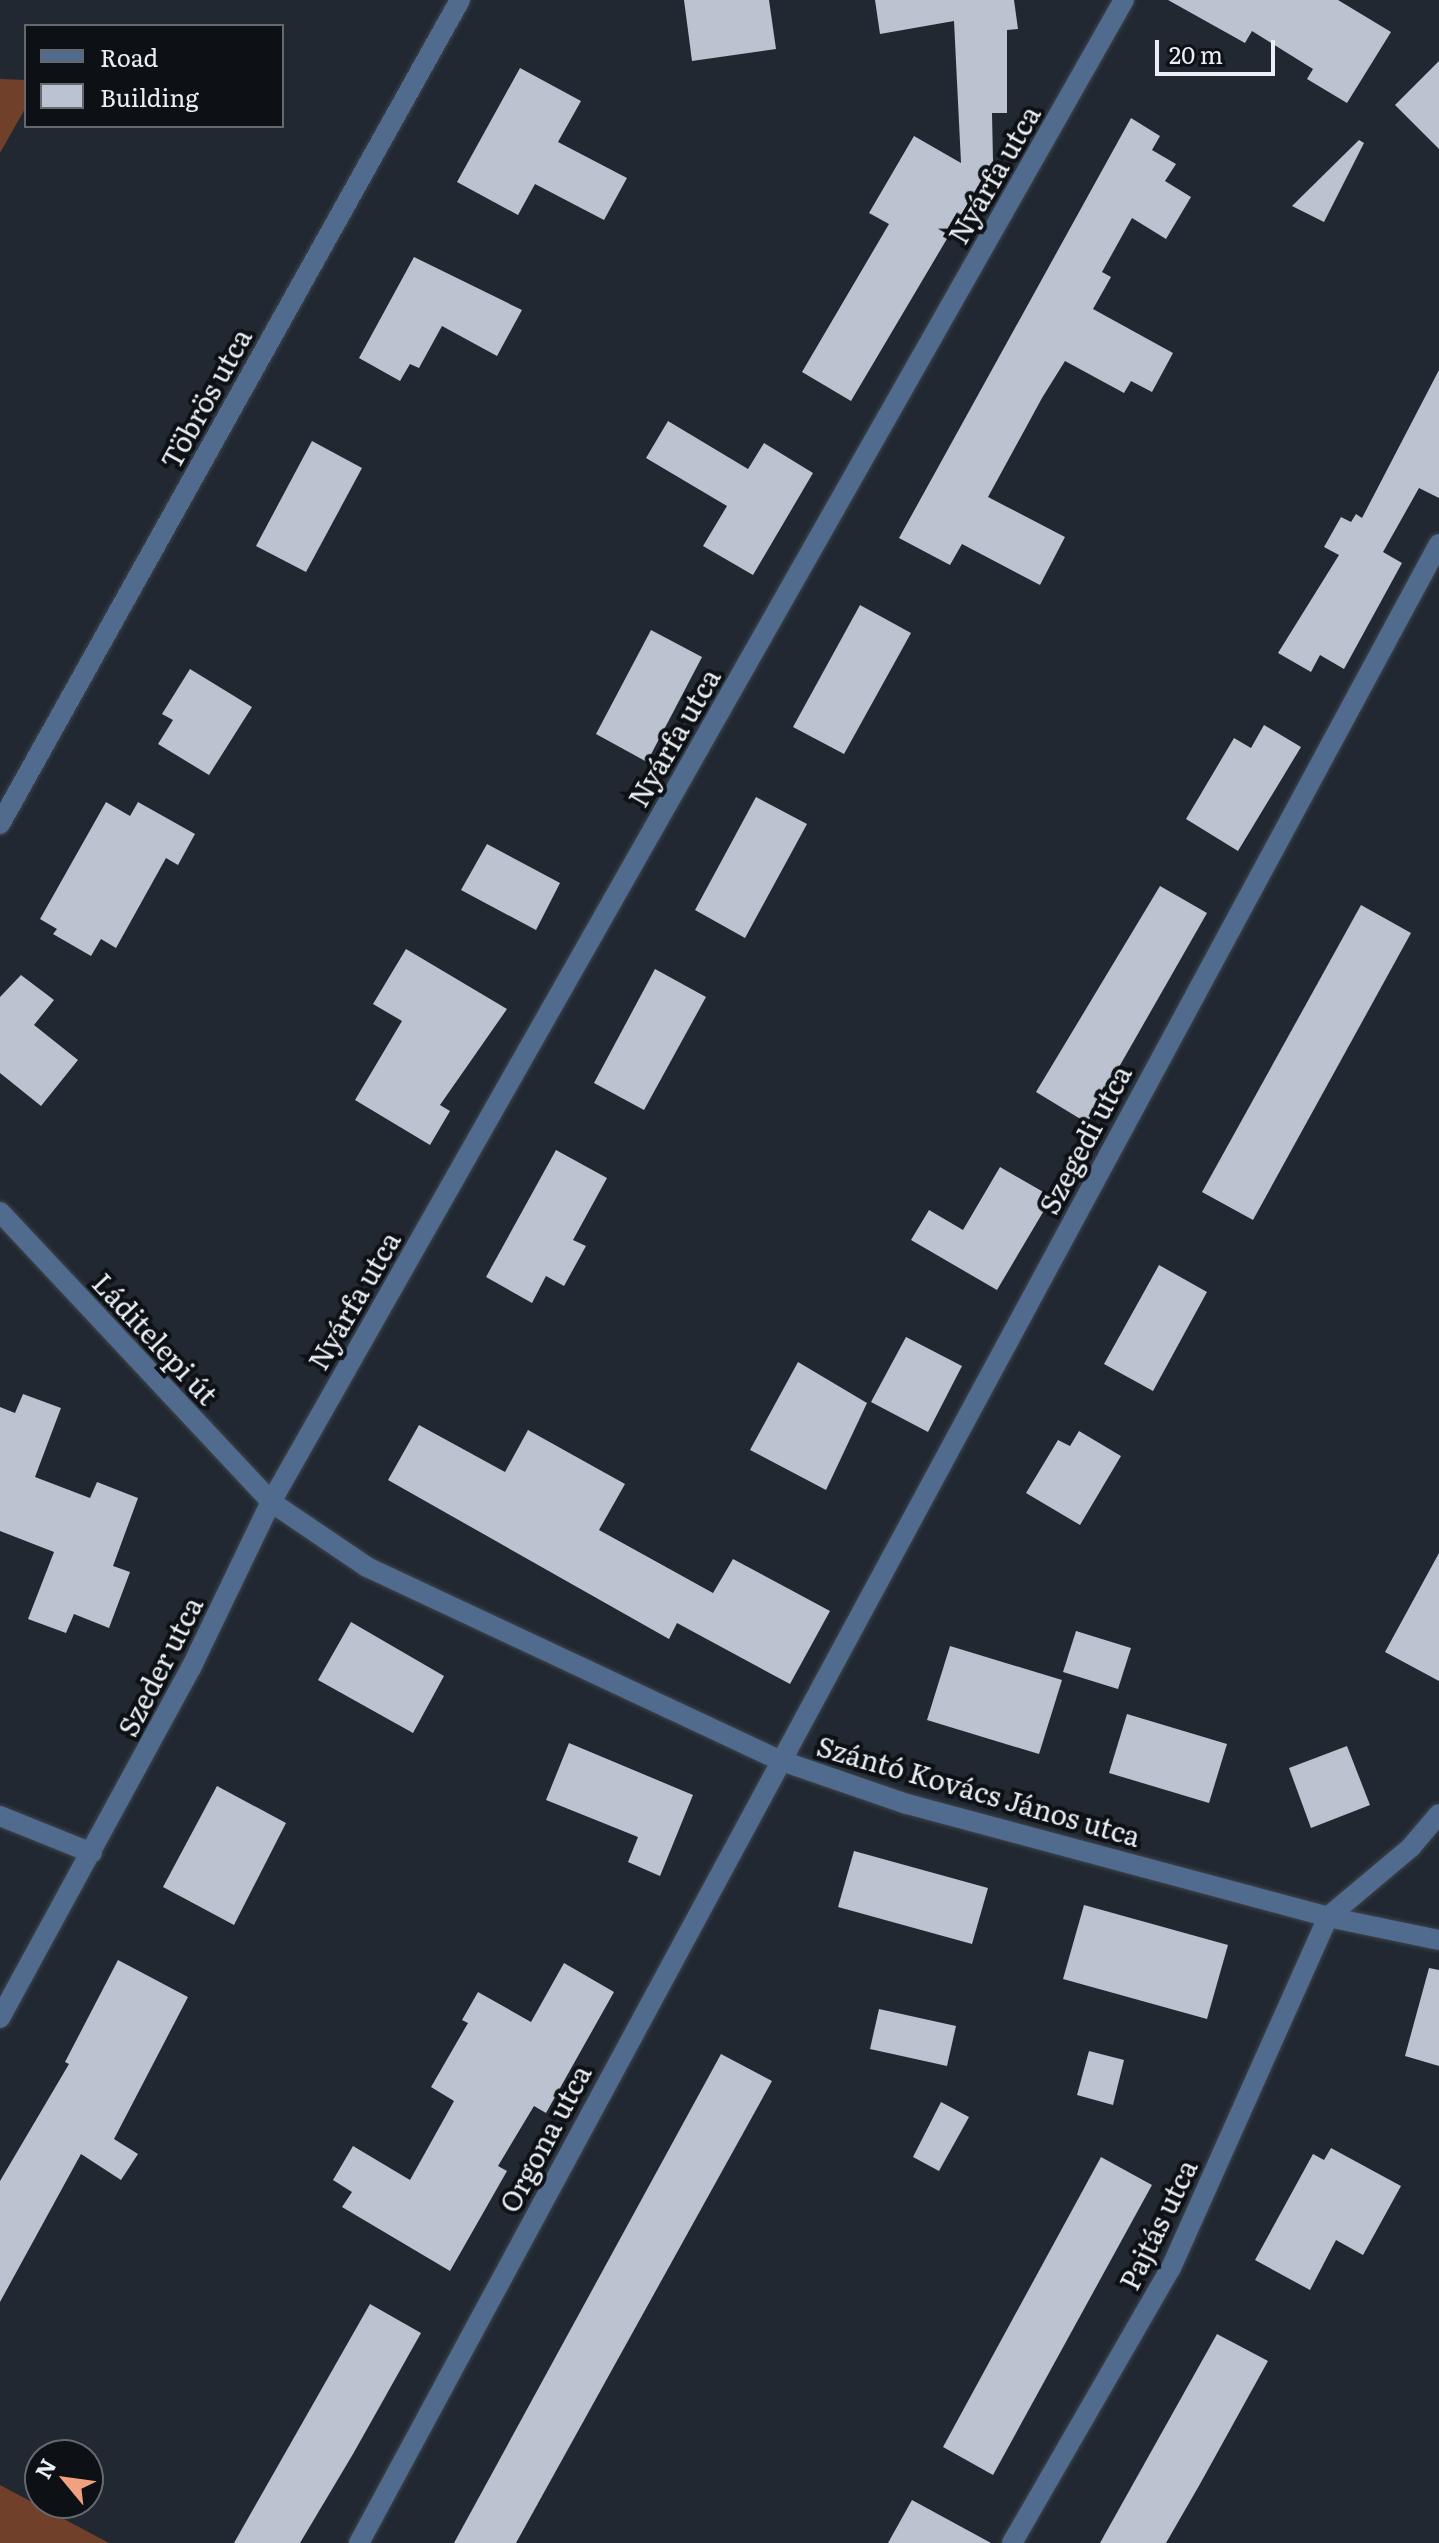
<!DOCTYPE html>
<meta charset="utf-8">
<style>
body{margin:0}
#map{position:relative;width:1439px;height:2543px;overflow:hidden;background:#212831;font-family:Literata,serif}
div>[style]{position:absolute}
.green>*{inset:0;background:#71402b}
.building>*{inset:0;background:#bac3cf}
.roads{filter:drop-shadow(0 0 2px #3d444c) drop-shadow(0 0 2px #3d444c)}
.minor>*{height:20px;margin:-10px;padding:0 10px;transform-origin:10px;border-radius:10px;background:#516b8f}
span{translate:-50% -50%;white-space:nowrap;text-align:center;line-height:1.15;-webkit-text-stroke:8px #0d1014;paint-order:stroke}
.street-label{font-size:28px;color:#eaeff5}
.legend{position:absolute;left:24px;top:24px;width:260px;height:104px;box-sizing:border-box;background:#0d1014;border:2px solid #65696e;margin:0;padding:10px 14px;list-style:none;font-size:24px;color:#eaeff5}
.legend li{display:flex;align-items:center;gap:16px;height:40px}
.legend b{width:40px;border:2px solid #65696e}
.north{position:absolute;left:24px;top:2439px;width:80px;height:80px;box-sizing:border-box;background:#0d1014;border:2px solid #65696e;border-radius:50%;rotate:299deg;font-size:22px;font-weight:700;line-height:32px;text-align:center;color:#eaeff5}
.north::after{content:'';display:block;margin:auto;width:28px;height:36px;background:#f2a17e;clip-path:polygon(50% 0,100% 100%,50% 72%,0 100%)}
.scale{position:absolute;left:1155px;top:40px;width:120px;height:36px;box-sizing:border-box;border:4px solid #eaeff5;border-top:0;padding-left:10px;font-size:24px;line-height:28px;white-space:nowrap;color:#eaeff5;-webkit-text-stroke:6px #0d1014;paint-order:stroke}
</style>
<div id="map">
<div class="green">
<i style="clip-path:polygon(0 79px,26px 80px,26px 107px,0 153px)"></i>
<i style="clip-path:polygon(0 2485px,109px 2543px,0 2543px)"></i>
</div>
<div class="building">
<i style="clip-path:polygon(684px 0,769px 0,776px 49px,692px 61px)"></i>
<i style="clip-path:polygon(875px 0,1014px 0,1018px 29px,1007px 30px,1007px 113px,992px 113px,993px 161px,851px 401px,802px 372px,889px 224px,869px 213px,914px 136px,961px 163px,954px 21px,880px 34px)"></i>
<i style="clip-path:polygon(1168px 0,1338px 0,1391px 32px,1347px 103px,1307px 79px,1313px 69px,1252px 31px,1245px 43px)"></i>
<i style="clip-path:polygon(1439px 61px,1439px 149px,1395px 105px)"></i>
<i style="clip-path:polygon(520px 68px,581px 101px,558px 142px,627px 178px,604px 220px,535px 184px,518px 215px,457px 182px)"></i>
<i style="clip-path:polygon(1131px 118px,1160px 136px,1152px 150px,1176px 164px,1165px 181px,1191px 197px,1166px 239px,1132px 218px,1102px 272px,1111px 277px,1093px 309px,1173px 353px,1152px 392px,1131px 381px,1124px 393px,1065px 361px,1042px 398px,988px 497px,1065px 537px,1040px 585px,962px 544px,950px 565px,899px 538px)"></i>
<i style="clip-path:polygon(1359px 140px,1364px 143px,1324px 222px,1292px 206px)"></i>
<i style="clip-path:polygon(414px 257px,522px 310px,497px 356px,442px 326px,419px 368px,410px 364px,400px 381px,359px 358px)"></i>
<i style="clip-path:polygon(1439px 370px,1439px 498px,1419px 488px,1383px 552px,1402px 563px,1344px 669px,1320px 655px,1311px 672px,1278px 653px,1339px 555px,1324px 547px,1341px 517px,1351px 522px,1356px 514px,1362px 518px)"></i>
<i style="clip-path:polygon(668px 421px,748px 469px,764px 443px,813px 473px,753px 575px,703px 546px,727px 506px,646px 458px)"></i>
<i style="clip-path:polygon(312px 441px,362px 468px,306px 572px,256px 546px)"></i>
<i style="clip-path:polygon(860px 605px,911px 633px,844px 754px,793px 727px)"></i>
<i style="clip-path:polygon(651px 630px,702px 657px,647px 762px,596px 734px)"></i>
<i style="clip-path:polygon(190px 669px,252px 707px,209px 775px,158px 744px,173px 720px,162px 714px)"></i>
<i style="clip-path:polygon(1264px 725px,1301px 747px,1238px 851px,1186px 819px,1234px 738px,1251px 748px)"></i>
<i style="clip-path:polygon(756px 797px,807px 824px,745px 938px,695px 910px)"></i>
<i style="clip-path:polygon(106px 802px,130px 816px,138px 802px,195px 834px,178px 865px,166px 858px,116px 948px,101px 939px,91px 956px,53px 934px,57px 929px,40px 919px)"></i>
<i style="clip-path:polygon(487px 844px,560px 883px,536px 930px,461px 890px)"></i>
<i style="clip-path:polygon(1160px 886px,1207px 913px,1087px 1123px,1036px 1092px)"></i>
<i style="clip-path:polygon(1361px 905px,1411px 933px,1253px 1220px,1202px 1192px)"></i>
<i style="clip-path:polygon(406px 949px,507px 1009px,440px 1105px,450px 1111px,430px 1145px,355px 1100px,402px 1021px,373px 1004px)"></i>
<i style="clip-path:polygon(655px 969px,706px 997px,644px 1110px,594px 1083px)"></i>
<i style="clip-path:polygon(21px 975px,54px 1000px,34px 1025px,78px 1060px,41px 1106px,0 1073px,0 997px)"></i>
<i style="clip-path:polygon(556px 1150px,607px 1178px,573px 1240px,586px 1246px,564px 1286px,546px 1276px,532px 1303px,486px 1277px)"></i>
<i style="clip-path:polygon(1000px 1167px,1052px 1197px,997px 1290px,911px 1240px,929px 1210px,963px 1230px)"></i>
<i style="clip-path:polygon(1159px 1265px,1207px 1292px,1153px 1391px,1104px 1364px)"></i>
<i style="clip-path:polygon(906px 1337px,962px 1366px,928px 1432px,871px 1402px)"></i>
<i style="clip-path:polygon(798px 1362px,867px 1403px,826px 1490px,750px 1450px)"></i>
<i style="clip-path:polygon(23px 1394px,61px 1408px,35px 1477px,90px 1498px,97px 1482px,138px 1498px,113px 1566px,130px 1572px,109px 1628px,74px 1614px,66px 1633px,28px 1619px,54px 1552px,0 1531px,0 1407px,15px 1413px)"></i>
<i style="clip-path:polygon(419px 1425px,505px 1472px,528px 1430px,625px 1484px,599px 1530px,713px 1593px,733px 1559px,830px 1611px,790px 1684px,677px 1623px,669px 1639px,388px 1480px)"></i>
<i style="clip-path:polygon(1079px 1431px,1121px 1456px,1080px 1525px,1026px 1493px,1058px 1440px,1070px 1446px)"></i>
<i style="clip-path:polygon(1439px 1553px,1439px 1681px,1385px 1652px)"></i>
<i style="clip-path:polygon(351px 1622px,444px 1676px,413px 1733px,318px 1680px)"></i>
<i style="clip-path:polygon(1076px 1631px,1131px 1648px,1118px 1689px,1063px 1672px)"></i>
<i style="clip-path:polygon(950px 1646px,1062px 1680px,1039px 1754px,927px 1720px)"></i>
<i style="clip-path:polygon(1127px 1714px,1227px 1744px,1209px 1803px,1109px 1773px)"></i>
<i style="clip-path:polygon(569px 1743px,693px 1795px,660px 1876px,628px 1862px,638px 1837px,546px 1800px)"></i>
<i style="clip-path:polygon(1347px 1746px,1370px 1805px,1311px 1828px,1289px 1768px)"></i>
<i style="clip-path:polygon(217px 1786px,286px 1823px,234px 1925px,163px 1887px)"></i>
<i style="clip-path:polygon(854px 1851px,988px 1888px,972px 1944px,838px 1907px)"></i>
<i style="clip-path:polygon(1084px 1905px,1228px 1945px,1207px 2019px,1063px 1979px)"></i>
<i style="clip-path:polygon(118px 1960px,188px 1997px,114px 2139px,138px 2154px,121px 2180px,81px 2154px,0 2302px,0 2181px,69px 2064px,65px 2062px)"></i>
<i style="clip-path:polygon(564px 1963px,614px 1992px,546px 2113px,534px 2106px,498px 2166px,507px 2171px,450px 2271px,342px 2207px,352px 2192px,333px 2180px,353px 2146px,410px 2180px,454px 2101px,431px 2087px,468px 2023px,462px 2020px,478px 1992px,531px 2022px)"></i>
<i style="clip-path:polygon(1429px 1968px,1439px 1970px,1439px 2066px,1405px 2056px)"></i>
<i style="clip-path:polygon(879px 2009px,956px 2026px,947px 2066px,870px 2049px)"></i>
<i style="clip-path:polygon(1089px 2051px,1124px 2060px,1113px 2105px,1077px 2095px)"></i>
<i style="clip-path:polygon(721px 2054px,772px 2081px,516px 2543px,454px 2543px)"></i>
<i style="clip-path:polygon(941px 2102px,969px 2117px,939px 2171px,913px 2157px)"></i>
<i style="clip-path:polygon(1331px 2148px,1401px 2186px,1363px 2255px,1336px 2240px,1310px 2290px,1255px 2260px,1313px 2154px,1324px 2160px)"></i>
<i style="clip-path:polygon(1101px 2157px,1152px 2185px,993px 2475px,943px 2447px)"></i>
<i style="clip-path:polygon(370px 2304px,421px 2333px,353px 2454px,300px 2543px,234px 2543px)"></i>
<i style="clip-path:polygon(1217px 2334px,1268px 2361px,1200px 2484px,1166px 2543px,1100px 2543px)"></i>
<i style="clip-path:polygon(912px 2500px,991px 2543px,888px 2543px)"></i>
</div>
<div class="roads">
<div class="minor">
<i style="left:0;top:824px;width:944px;rotate:-60.83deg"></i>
<i style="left:0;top:1212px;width:397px;rotate:46.9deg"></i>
<i style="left:271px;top:1502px;width:116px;rotate:34.1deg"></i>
<i style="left:367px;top:1567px;width:455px;rotate:25.1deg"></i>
<i style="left:779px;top:1760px;width:135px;rotate:19deg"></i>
<i style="left:907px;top:1804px;width:436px;rotate:15deg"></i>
<i style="left:1328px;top:1917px;width:113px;rotate:11.7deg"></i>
<i style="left:0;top:1816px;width:99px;rotate:21.9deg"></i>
<i style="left:0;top:2018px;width:399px;rotate:-61.4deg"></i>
<i style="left:191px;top:1668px;width:184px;rotate:-64.3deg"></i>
<i style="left:271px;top:1502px;width:1727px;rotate:-60.41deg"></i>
<i style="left:359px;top:2543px;width:2272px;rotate:-61.62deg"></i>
<i style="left:1012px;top:2543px;width:318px;rotate:-60deg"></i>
<i style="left:1171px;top:2268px;width:385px;rotate:-65.9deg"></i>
<i style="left:1328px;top:1917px;width:109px;rotate:-40.1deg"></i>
<i style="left:1411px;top:1847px;width:43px;rotate:-49.7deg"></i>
</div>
</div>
<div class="street-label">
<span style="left:993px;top:174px;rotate:-60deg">Nyárfa utca</span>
<span style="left:205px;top:398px;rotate:-61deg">Töbrös utca</span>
<span style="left:673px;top:737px;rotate:-60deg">Nyárfa utca</span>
<span style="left:1084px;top:1139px;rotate:-62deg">Szegedi utca</span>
<span style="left:353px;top:1300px;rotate:-60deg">Nyárfa utca</span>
<span style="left:156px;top:1338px;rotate:47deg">Láditelepi út</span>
<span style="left:159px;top:1666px;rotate:-63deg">Szeder utca</span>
<span style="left:979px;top:1790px;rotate:16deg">Szántó Kovács János utca</span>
<span style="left:544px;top:2138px;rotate:-62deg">Orgona utca</span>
<span style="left:1157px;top:2224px;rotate:-64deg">Pajtás utca</span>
</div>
<ul class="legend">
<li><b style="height:10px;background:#516b8f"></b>Road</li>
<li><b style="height:22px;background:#bac3cf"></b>Building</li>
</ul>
<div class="north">N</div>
<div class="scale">20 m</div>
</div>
